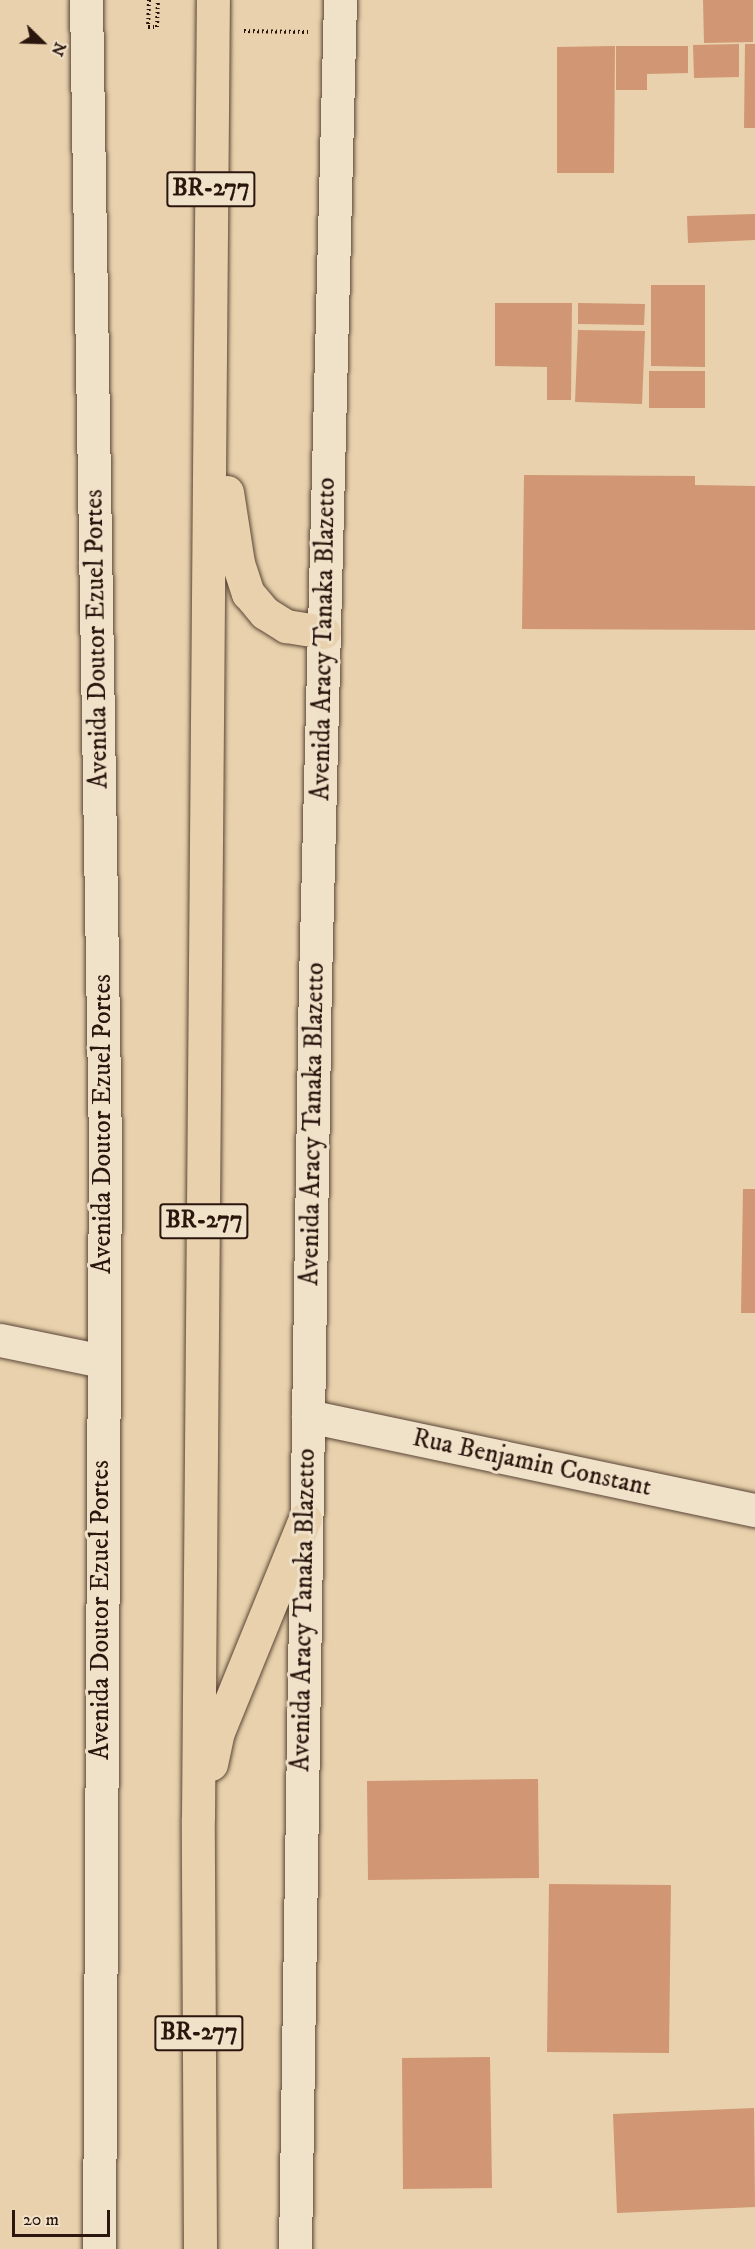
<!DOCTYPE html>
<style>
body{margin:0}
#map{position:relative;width:755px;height:2249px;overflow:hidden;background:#e8d1ac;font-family:"IM FELL DW Pica",serif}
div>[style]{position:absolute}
.building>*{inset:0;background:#d19673}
.path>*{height:4px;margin-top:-2px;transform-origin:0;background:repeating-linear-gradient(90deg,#2b160e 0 1.5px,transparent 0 4.5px)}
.roads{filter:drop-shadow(0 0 2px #5a4536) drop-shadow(0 0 2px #5a4536)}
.street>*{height:33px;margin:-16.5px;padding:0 16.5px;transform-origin:16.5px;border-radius:16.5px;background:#f0e1c9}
.secondary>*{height:33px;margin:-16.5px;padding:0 16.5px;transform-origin:16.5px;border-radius:16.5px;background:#f0e1c9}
.highway>*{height:33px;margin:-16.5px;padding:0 16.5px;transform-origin:16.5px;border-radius:16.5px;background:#e8d1ac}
span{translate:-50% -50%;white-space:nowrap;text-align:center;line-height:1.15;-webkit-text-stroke:6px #f0e1c9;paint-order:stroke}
.shield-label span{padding:2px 4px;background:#f0e1c9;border:2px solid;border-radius:4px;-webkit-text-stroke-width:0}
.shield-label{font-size:24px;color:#2b160e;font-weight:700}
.street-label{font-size:26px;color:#2b160e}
.north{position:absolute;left:12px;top:12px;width:60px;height:60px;-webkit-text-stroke:4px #f0e1c9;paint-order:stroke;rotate:113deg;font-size:16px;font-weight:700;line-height:24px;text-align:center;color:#2b160e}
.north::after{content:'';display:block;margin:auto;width:21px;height:27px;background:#2b160e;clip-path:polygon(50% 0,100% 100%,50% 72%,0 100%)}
.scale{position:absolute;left:12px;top:2210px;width:98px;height:27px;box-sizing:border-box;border:3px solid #2b160e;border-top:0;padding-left:8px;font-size:18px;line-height:21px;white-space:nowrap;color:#2b160e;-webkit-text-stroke:4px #f0e1c9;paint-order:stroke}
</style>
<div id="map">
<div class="building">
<i style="clip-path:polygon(703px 0,753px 0,753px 42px,704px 43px)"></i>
<i style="clip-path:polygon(739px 44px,739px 77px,694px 78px,693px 45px)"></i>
<i style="clip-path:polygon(745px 44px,755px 44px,755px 128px,744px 128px)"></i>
<i style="clip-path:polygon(615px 46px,614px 173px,557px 173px,557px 47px)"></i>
<i style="clip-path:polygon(616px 46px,688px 46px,688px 73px,647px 74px,647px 90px,616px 90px)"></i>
<i style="clip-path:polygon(755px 214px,755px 240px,688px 243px,687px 216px)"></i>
<i style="clip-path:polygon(651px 285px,705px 285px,705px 367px,651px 366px)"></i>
<i style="clip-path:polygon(495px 303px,572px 303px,571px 400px,547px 400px,547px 367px,495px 366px)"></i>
<i style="clip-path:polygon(578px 303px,645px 304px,644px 325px,578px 324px)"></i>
<i style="clip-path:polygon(578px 330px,645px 331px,642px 404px,575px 402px)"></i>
<i style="clip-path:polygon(649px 371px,705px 371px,705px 408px,649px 408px)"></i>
<i style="clip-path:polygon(524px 475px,695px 476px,695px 485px,755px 486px,755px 630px,522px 629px)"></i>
<i style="clip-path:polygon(743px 1189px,755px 1189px,755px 1313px,741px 1313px)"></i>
<i style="clip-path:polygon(538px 1779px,539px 1878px,368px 1880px,367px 1781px)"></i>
<i style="clip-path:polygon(549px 1884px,671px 1885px,669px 2053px,547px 2052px)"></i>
<i style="clip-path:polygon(490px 2057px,492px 2188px,403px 2189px,402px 2058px)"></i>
<i style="clip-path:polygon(754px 2108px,755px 2207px,617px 2213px,613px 2114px)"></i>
</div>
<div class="path">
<i style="left:149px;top:0;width:27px;rotate:92deg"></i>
<i style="left:148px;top:27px;width:9px"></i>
<i style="left:157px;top:27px;width:27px;rotate:-88deg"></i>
<i style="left:244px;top:31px;width:64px;rotate:0.9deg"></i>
</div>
<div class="roads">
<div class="street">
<i style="left:0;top:1340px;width:104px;rotate:11.6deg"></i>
</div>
<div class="secondary">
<i style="left:86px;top:0;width:1145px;rotate:89.05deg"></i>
<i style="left:105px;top:1145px;width:1104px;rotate:90.31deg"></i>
<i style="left:308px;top:1416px;width:457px;rotate:11.9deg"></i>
<i style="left:295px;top:2249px;width:1268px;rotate:-89.1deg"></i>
<i style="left:315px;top:981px;width:981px;rotate:-88.54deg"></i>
</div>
<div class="highway">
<i style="left:227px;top:492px;width:72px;rotate:81.2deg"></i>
<i style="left:238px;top:563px;width:32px;rotate:72deg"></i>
<i style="left:248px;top:593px;width:26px;rotate:50deg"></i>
<i style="left:265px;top:613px;width:25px;rotate:32deg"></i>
<i style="left:286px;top:626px;width:38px;rotate:9deg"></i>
<i style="left:211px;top:1764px;width:33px;rotate:-78deg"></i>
<i style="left:218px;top:1732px;width:230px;rotate:-67.8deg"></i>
<i style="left:200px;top:2249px;width:431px;rotate:-90.3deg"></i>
<i style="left:198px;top:1818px;width:1818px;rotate:-89.53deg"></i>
</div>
</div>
<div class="shield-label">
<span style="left:211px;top:189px">BR-277</span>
<span style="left:204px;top:1221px">BR-277</span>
<span style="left:199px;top:2033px">BR-277</span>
</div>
<div class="street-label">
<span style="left:97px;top:639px;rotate:-91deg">Avenida Doutor Ezuel Portes</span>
<span style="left:324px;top:639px;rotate:-89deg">Avenida Aracy Tanaka Blazetto</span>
<span style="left:103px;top:1124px;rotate:-90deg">Avenida Doutor Ezuel Portes</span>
<span style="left:313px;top:1124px;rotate:-89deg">Avenida Aracy Tanaka Blazetto</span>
<span style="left:532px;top:1463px;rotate:12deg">Rua Benjamin Constant</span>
<span style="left:101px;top:1610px;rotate:-90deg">Avenida Doutor Ezuel Portes</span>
<span style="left:304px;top:1610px;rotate:-89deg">Avenida Aracy Tanaka Blazetto</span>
</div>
<div class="north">N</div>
<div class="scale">20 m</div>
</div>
